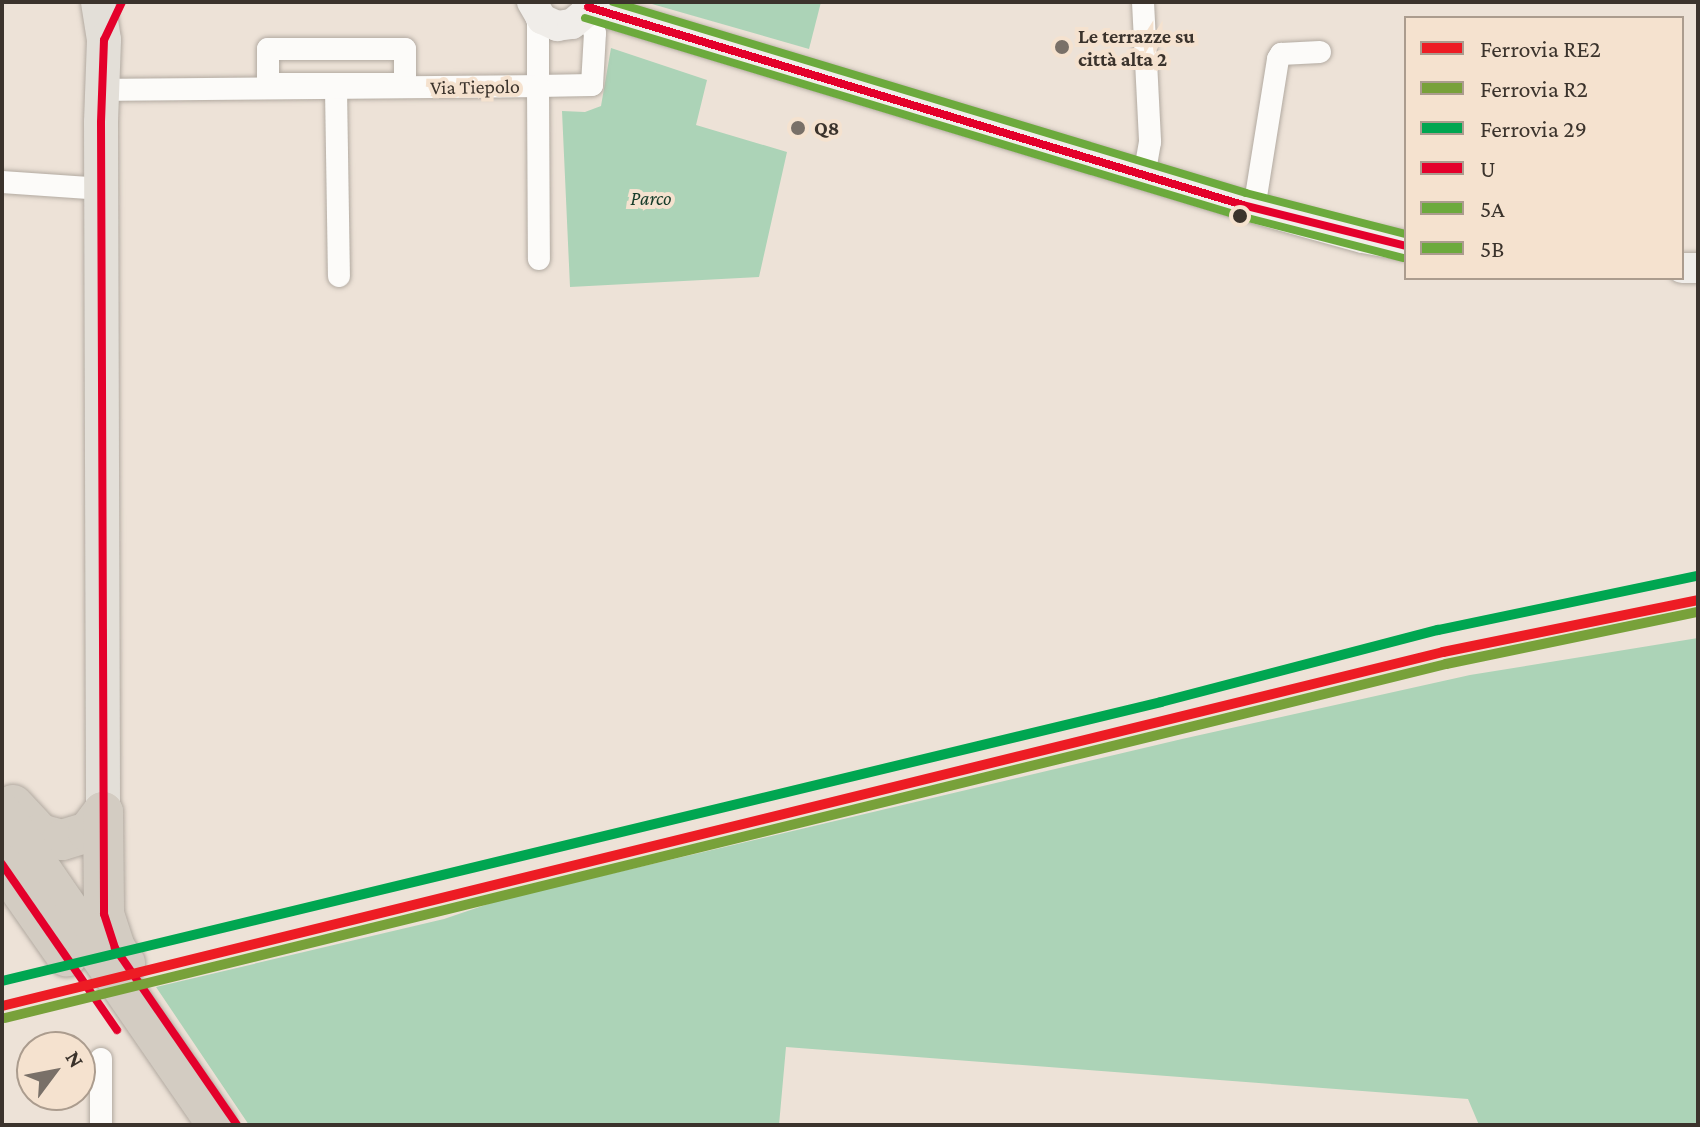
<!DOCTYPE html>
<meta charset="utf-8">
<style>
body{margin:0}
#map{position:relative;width:1700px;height:1127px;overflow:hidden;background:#ede2d7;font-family:"Crimson Pro",serif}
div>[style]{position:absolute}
.green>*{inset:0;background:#acd3b7}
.roads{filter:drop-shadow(0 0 2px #b2aaa1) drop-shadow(0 0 2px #b2aaa1)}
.street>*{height:22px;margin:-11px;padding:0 11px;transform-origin:11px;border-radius:11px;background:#fcfbf9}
.secondary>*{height:30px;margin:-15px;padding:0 15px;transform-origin:15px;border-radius:15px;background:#f0ede9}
.primary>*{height:34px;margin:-17px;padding:0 17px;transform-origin:17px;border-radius:17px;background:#e3dfd8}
.highway>*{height:40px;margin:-20px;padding:0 20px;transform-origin:20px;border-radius:20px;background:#d3ccc2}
.bus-1>*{height:8px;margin:-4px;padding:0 4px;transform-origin:4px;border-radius:4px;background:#e4002b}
.bus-2>*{height:8px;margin:-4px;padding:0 4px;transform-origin:4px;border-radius:4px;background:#6caa3d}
.bus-3>*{height:8px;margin:-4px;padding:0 4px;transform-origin:4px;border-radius:4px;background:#6caa3d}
.rail-1>*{height:10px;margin:-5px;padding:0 5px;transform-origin:5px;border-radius:5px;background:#ed1c24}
.rail-2>*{height:10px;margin:-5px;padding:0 5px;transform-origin:5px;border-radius:5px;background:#78a13a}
.rail-3>*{height:10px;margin:-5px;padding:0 5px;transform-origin:5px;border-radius:5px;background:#00a651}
.dots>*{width:22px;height:22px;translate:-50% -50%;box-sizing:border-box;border:4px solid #f5e2cf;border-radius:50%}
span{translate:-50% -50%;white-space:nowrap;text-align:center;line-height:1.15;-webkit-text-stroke:8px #f5e2cf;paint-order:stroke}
.poi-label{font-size:20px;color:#3b332c;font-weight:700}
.left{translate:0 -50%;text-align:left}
.street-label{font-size:20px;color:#3b332c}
.park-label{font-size:20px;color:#163b29;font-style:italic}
.frame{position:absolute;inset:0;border:4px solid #3b332c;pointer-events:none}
.legend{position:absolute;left:1404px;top:16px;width:280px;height:264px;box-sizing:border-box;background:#f5e2cf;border:2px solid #ab9c8e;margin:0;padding:10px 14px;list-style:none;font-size:24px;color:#3b332c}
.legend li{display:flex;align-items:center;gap:16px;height:40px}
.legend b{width:40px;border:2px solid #ab9c8e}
.north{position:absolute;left:16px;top:1031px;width:80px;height:80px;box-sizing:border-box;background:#f5e2cf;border:2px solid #ab9c8e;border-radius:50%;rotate:58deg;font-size:22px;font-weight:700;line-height:32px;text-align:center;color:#3b332c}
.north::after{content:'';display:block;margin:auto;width:28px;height:36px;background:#797068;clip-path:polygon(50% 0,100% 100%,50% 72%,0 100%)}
</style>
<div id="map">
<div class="green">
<i style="clip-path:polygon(645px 2px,821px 2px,809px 49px)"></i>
<i style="clip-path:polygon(611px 48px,707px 80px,696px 125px,787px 152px,759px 277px,570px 287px,562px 111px,585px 112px,601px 106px)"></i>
<i style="clip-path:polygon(1698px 638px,1698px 1125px,1479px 1125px,1468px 1099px,786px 1047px,779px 1125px,249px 1125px,156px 987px,444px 919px,500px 900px,1182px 739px,1470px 675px)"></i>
</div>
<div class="roads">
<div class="street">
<i style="left:1143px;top:2px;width:140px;rotate:87.1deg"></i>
<i style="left:1150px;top:142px;width:35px;rotate:100deg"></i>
<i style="left:533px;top:7px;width:16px;rotate:72deg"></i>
<i style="left:538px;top:22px;width:64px;rotate:90deg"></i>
<i style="left:538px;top:86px;width:54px;rotate:-1.1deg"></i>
<i style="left:592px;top:85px;width:52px;rotate:-86.7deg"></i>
<i style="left:595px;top:33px;width:22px;rotate:-117deg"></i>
<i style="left:268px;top:49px;width:137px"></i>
<i style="left:405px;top:49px;width:35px;rotate:90deg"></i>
<i style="left:405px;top:84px;width:137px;rotate:180deg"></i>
<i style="left:268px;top:84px;width:35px;rotate:-90deg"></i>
<i style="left:336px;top:89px;width:187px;rotate:89.1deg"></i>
<i style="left:102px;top:90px;width:436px;rotate:-0.5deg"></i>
<i style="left:538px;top:86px;width:173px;rotate:89.7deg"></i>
<i style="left:2px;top:182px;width:101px;rotate:4deg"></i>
<i style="left:1254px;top:209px;width:152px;rotate:-80.9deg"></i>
<i style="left:1278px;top:59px;width:6px;rotate:-59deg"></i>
<i style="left:1281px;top:54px;width:39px;rotate:-3deg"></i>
<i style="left:101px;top:1125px;width:66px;rotate:-90deg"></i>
</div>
<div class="secondary">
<i style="left:532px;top:2px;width:20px;rotate:60deg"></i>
<i style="left:542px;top:19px;width:17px;rotate:25deg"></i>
<i style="left:557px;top:26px;width:15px;rotate:-8deg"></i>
<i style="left:572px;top:24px;width:17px;rotate:-40deg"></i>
<i style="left:585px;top:13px;width:12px;rotate:-70deg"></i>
<i style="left:588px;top:7px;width:684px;rotate:16.82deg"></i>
<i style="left:1243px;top:205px;width:124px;rotate:15.4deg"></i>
<i style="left:1363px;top:238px;width:44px;rotate:10.5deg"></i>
<i style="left:1682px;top:268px;width:16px"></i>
</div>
<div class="primary">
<i style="left:98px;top:2px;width:38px;rotate:81deg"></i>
<i style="left:104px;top:40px;width:83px;rotate:92.1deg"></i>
<i style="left:101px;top:123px;width:689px;rotate:89.83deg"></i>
</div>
<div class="highway">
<i style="left:13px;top:805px;width:40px;rotate:47deg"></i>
<i style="left:40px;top:834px;width:23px;rotate:15deg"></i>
<i style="left:62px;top:840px;width:27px;rotate:-17deg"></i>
<i style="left:88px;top:832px;width:25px;rotate:-53deg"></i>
<i style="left:103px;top:812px;width:102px;rotate:89.4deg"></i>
<i style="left:104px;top:914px;width:36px;rotate:72deg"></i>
<i style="left:115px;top:948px;width:18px;rotate:56deg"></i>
<i style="left:2px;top:813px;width:379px;rotate:55.4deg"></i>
<i style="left:2px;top:864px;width:113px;rotate:55deg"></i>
</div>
</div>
<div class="bus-1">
<i style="left:122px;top:2px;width:42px;rotate:115.3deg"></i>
<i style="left:104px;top:40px;width:83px;rotate:92.1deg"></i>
<i style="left:101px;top:123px;width:791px;rotate:89.78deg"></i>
<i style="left:104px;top:914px;width:36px;rotate:72deg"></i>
<i style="left:115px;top:948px;width:215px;rotate:55.4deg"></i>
<i style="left:588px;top:7px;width:684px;rotate:16.82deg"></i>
<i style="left:1243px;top:205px;width:168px;rotate:14.1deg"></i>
<i style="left:2px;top:864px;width:202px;rotate:55.3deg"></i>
</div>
<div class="bus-2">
<i style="left:585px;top:18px;width:684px;rotate:16.82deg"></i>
<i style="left:1240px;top:216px;width:169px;rotate:14.4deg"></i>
</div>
<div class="bus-3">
<i style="left:613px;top:2px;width:661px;rotate:16.79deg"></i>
<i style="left:1246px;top:193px;width:165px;rotate:14.4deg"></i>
</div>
<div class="rail-1">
<i style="left:2px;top:1006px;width:1484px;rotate:-13.8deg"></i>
<i style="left:1443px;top:652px;width:260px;rotate:-11.5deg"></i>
</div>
<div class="rail-2">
<i style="left:5px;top:1018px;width:1484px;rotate:-13.8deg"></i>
<i style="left:1446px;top:664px;width:257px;rotate:-11.7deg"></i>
</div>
<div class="rail-3">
<i style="left:2px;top:981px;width:1192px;rotate:-13.53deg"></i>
<i style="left:1161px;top:702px;width:286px;rotate:-14.6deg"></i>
<i style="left:1438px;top:630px;width:264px;rotate:-11.8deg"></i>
</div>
<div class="dots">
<i style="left:1062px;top:47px;background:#797068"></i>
<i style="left:798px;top:128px;background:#797068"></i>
<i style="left:1240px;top:216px;background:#3b332c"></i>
</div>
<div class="poi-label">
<span class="left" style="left:1078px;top:48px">Le terrazze su<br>città alta 2</span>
<span class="left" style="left:814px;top:128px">Q8</span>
</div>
<div class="street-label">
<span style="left:475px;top:87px;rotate:-1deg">Via Tiepolo</span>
</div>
<div class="park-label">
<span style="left:651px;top:198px">Parco</span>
</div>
<div class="frame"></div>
<ul class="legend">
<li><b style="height:10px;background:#ed1c24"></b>Ferrovia RE2</li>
<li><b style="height:10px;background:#78a13a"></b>Ferrovia R2</li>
<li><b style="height:10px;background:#00a651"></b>Ferrovia 29</li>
<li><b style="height:10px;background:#e4002b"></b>U</li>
<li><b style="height:10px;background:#6caa3d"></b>5A</li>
<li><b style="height:10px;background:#6caa3d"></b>5B</li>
</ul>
<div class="north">N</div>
</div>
